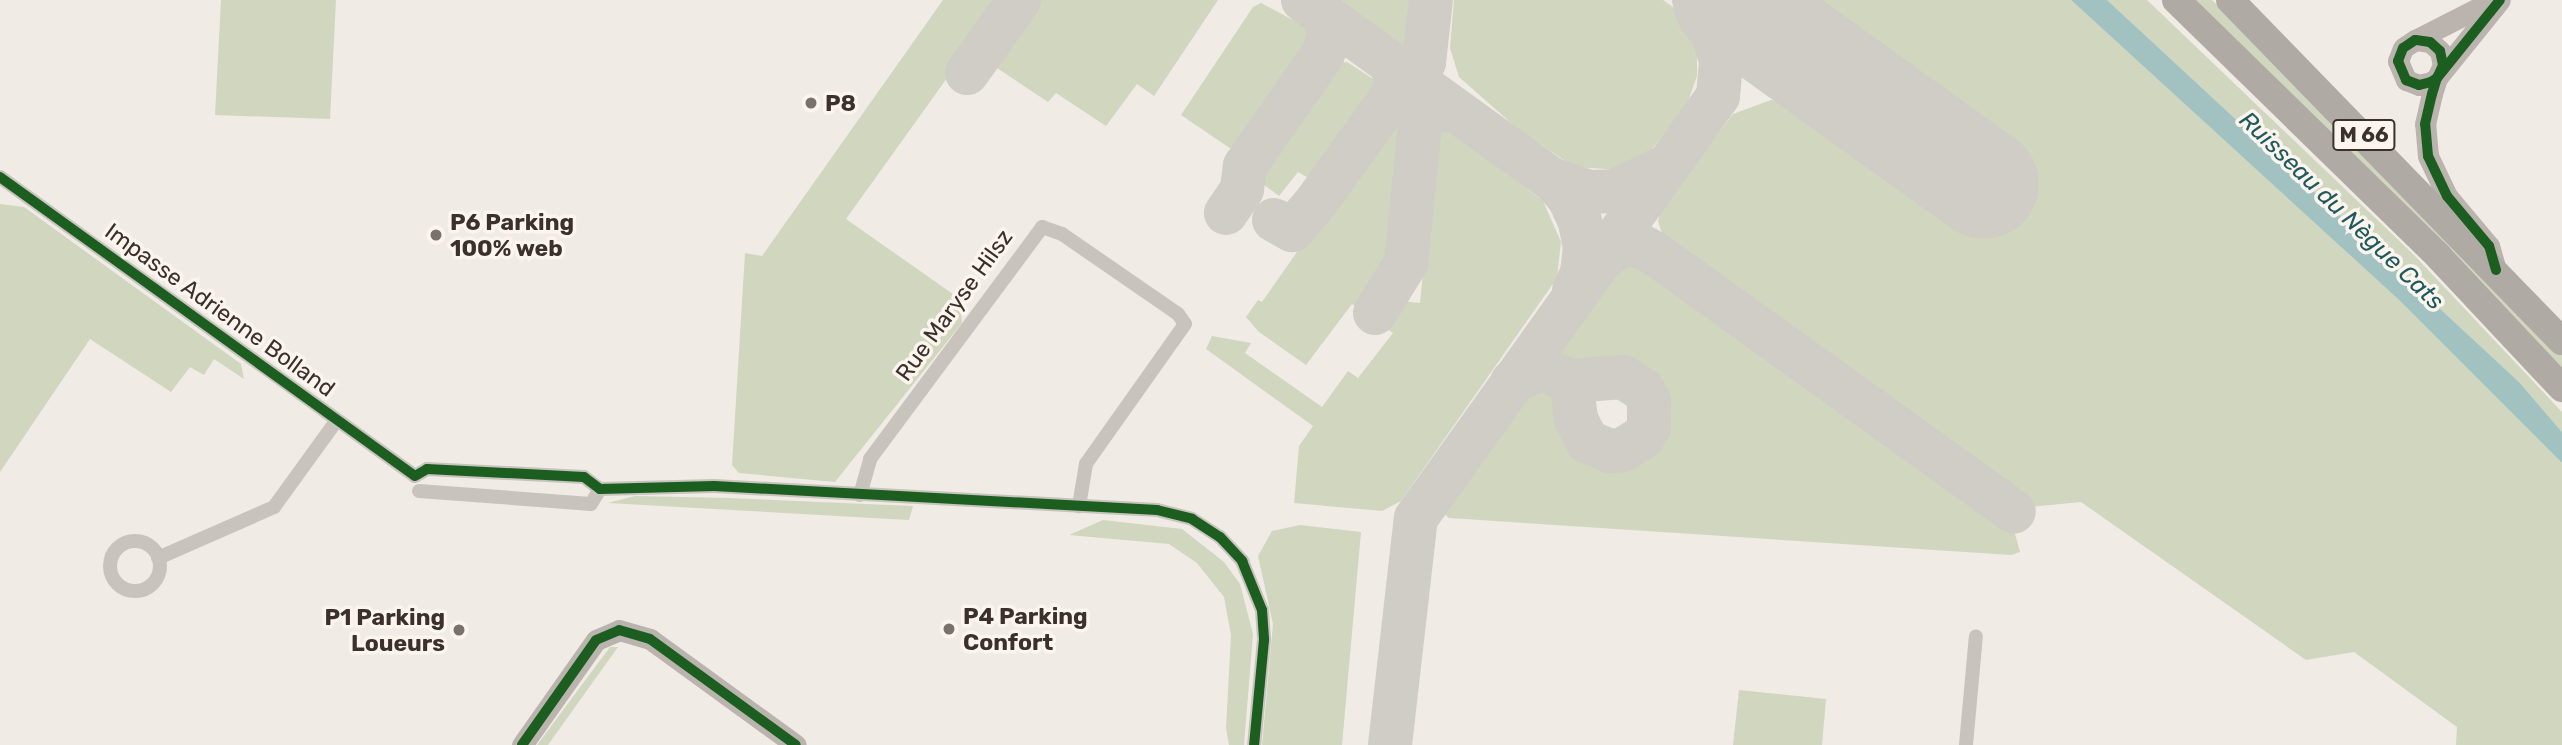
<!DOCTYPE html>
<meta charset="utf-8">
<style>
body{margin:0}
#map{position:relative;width:2562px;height:745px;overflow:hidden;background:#f0ebe5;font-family:Rubik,sans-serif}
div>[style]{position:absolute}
.green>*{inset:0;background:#d1d6bf}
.water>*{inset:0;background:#a1c2c1}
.taxiway>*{height:44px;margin:-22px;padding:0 22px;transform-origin:22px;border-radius:22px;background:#d0ccc6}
.runway>*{height:110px;margin:-55px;padding:0 55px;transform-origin:55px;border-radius:55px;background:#d0ccc6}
.street>*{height:14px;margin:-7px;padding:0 7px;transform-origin:7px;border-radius:7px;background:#c9c3be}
.street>.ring{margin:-7px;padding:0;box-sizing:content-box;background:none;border:14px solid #c9c3be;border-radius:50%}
.secondary>*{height:21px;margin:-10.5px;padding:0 10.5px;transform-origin:10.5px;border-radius:10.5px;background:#bab3ae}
.highway>*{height:28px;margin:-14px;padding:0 14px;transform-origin:14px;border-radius:14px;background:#afaaa4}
.cycleway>*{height:10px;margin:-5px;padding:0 5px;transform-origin:5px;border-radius:5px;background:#1b5e20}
.dots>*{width:19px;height:19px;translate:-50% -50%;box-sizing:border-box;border:4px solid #fbf5ee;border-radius:50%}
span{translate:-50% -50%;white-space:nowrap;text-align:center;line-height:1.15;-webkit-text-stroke:7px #fbf5ee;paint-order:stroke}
.shield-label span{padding:2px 5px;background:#fbf5ee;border:2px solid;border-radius:5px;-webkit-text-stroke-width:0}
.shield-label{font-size:21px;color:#3b302b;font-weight:700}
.poi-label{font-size:23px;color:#3b302b;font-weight:700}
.left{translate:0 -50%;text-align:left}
.right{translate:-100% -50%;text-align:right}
.street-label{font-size:23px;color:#3b302b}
.water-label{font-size:24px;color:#1f5a5e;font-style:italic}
</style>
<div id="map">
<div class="green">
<i style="clip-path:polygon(221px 0,336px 0,330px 119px,215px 115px)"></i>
<i style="clip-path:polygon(943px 0,1003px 0,846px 219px,960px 299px,962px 323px,835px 482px,739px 473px,732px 465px,745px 253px,762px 256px)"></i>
<i style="clip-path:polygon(1040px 0,1218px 0,1154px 96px,1137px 84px,1106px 126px,1056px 93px,1048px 102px,994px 66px)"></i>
<i style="clip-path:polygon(1338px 0,1410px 0,1406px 48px)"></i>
<i style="clip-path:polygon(1454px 0,1663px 0,1690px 19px,1697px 47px,1697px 76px,1686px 107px,1649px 153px,1622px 170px,1574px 167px,1518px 129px,1459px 77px,1450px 48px)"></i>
<i style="clip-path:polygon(1793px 0,2071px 0,2399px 300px,2562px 463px,2562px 745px,2456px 745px,2457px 727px,2354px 652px,2306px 660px,2081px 502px,2029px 507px,1666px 245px,1658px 221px,1662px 207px,1733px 114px,1771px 100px,1808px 104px,1962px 214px,2006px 153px)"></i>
<i style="clip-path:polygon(2107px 0,2147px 0,2413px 254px,2562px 412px,2562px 432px,2519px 382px)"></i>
<i style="clip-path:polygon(2188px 0,2212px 0,2266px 51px,2562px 356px,2562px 373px)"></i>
<i style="clip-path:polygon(1261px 3px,1306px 27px,1309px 45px,1237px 153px,1181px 115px,1253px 7px)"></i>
<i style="clip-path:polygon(1347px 62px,1381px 84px,1315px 182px,1298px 172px,1279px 196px,1256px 179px,1339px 63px)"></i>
<i style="clip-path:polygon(1395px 112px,1400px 120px,1383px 284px,1363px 312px,1352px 304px,1306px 365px,1259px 332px,1246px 317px,1258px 300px,1262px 302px)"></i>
<i style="clip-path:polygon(1438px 121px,1543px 201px,1561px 242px,1557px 278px,1401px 501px,1382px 511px,1294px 503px,1299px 446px,1313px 426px,1206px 349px,1212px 336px,1251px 343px,1245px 353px,1322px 407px,1348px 371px,1358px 378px,1393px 333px,1378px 322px,1392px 300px,1420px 303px)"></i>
<i style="clip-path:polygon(0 204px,24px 207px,241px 364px,244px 379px,214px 359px,204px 375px,190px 367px,171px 392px,90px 339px,0 472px)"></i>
<i style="clip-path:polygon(1631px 266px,1656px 269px,2014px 530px,2020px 552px,2011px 555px,1449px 518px,1441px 511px,1535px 381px,1563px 402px,1568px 432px,1578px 449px,1591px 458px,1624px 463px,1652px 447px,1660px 432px,1662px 408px,1657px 388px,1642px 371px,1621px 363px,1595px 364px,1584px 370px,1558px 353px,1614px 272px)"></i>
<i style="clip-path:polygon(635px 496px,729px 498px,913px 506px,909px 520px,608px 503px)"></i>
<i style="clip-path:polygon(1103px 520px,1182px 529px,1224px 562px,1240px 584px,1253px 634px,1244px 745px,1229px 745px,1226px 728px,1231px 635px,1224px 597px,1197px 563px,1169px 544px,1069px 535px)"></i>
<i style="clip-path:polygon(1300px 525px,1361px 532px,1342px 745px,1262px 745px,1273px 624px,1258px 556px,1272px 531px)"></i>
<i style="clip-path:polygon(610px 647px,618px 647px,548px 745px,537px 745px)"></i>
<i style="clip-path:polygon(1739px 690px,1826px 699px,1822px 745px,1733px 745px)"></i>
</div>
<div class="water">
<i style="clip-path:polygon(2071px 0,2107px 0,2519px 382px,2562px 432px,2562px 463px,2399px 300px)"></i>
</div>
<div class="taxiway">
<i style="left:1303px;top:0;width:308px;rotate:35.8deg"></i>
<i style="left:1553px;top:180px;width:39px;rotate:18deg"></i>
<i style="left:1590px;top:192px;width:25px;rotate:-2deg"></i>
<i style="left:1615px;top:191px;width:55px;rotate:-25.6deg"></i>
<i style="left:1398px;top:69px;width:13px;rotate:9deg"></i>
<i style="left:1411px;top:71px;width:16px;rotate:-35deg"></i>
<i style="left:1424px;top:62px;width:62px;rotate:-83.6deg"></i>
<i style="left:967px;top:73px;width:90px;rotate:-54.5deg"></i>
<i style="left:1553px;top:180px;width:24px;rotate:48deg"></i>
<i style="left:1569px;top:198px;width:26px;rotate:65deg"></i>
<i style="left:1580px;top:222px;width:26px;rotate:79deg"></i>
<i style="left:1585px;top:248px;width:25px;rotate:97deg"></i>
<i style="left:1582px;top:273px;width:19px;rotate:115deg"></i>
<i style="left:1226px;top:213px;width:29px;rotate:-56deg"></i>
<i style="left:1242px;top:189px;width:23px;rotate:-83deg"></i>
<i style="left:1245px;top:166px;width:136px;rotate:-55.1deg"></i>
<i style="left:1323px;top:54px;width:24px;rotate:-73deg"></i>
<i style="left:1330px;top:31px;width:17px;rotate:-114deg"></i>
<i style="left:1274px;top:220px;width:21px;rotate:29deg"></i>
<i style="left:1292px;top:230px;width:37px;rotate:-49deg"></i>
<i style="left:1316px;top:202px;width:133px;rotate:-54.2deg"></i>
<i style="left:1394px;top:94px;width:15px;rotate:-79deg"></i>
<i style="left:1397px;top:79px;width:17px;rotate:-114deg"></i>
<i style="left:1599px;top:261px;width:26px;rotate:-37deg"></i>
<i style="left:1620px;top:245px;width:21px;rotate:3deg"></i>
<i style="left:1641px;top:246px;width:15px;rotate:28deg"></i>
<i style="left:1654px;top:253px;width:443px;rotate:35.7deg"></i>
<i style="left:1375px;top:313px;width:59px;rotate:-58.2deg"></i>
<i style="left:1406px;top:263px;width:139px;rotate:-84.2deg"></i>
<i style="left:1420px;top:125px;width:19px;rotate:-51deg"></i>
<i style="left:1432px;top:110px;width:23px"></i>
<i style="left:1512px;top:382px;width:31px;rotate:-25deg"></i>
<i style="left:1540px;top:369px;width:33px;rotate:21deg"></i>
<i style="left:1571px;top:381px;width:52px;rotate:-4.4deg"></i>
<i style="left:1623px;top:377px;width:24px;rotate:33deg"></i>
<i style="left:1643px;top:390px;width:13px;rotate:61deg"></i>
<i style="left:1649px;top:401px;width:25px;rotate:90deg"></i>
<i style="left:1649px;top:426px;width:13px;rotate:119deg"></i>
<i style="left:1643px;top:437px;width:25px;rotate:148deg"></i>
<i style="left:1622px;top:450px;width:12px;rotate:175deg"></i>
<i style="left:1610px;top:451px;width:25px;rotate:-157deg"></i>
<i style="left:1587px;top:441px;width:25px;rotate:-117deg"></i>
<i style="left:1576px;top:419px;width:38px;rotate:-97deg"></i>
<i style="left:1390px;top:745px;width:228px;rotate:-83.5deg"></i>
<i style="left:1416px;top:518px;width:519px;rotate:-54.41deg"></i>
<i style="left:1718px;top:96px;width:36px;rotate:-85deg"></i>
<i style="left:1721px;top:60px;width:29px;rotate:-108deg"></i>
<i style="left:1712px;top:32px;width:37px;rotate:-119deg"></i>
</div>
<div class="runway">
<i style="left:1728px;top:0;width:315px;rotate:35.7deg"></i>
</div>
<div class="street">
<i style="left:0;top:177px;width:511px;rotate:35.77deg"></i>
<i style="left:415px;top:476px;width:14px;rotate:-30deg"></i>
<i style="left:427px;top:469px;width:157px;rotate:2.9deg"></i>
<i style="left:584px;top:477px;width:20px;rotate:37deg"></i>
<i style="left:600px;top:489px;width:114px;rotate:-1.5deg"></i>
<i style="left:714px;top:486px;width:444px;rotate:3.1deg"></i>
<i style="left:1157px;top:510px;width:36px;rotate:14deg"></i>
<i style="left:1192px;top:519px;width:33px;rotate:33deg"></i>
<i style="left:1220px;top:537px;width:33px;rotate:47deg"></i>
<i style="left:1242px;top:561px;width:53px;rotate:67.8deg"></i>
<i style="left:1262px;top:610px;width:30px;rotate:86deg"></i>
<i style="left:1264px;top:640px;width:105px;rotate:95.4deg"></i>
<i style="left:419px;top:491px;width:172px;rotate:4.3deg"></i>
<i style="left:591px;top:504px;width:17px;rotate:-59deg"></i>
<i style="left:860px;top:495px;width:37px;rotate:-74deg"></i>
<i style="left:870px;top:459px;width:289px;rotate:-53.4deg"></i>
<i style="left:1042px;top:227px;width:21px;rotate:19deg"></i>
<i style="left:1062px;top:234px;width:141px;rotate:34.6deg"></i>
<i style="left:1178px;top:314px;width:12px;rotate:55deg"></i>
<i style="left:1185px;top:324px;width:171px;rotate:125.3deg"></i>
<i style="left:1086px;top:464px;width:43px;rotate:99.5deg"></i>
<i class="ring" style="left:110px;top:541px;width:36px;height:36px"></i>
<i style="left:158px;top:558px;width:127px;rotate:-23.7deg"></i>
<i style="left:274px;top:507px;width:107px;rotate:-54.1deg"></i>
<i style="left:1966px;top:745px;width:109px;rotate:-84.8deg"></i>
</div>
<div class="secondary">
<i style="left:2415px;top:40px;width:86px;rotate:-26.9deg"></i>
<i style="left:2496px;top:270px;width:25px;rotate:-106deg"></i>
<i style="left:2489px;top:246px;width:65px;rotate:-130deg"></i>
<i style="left:2447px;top:196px;width:44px;rotate:-115.4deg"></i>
<i style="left:2428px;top:156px;width:32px;rotate:-95deg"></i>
<i style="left:2425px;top:124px;width:31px;rotate:-77deg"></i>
<i style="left:2432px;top:94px;width:17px;rotate:-73deg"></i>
<i style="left:2437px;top:78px;width:14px;rotate:-65deg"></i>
<i style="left:2443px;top:65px;width:14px;rotate:-102deg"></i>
<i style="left:2440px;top:51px;width:13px;rotate:-138deg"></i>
<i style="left:2430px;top:42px;width:15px;rotate:-172deg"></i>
<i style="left:2415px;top:40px;width:14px;rotate:146deg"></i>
<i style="left:2403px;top:48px;width:14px;rotate:111deg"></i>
<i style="left:2398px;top:61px;width:21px;rotate:67deg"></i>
<i style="left:2406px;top:80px;width:14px;rotate:21deg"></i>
<i style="left:2419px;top:85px;width:12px;rotate:-14deg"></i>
<i style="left:2431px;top:82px;width:7px;rotate:-34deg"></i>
<i style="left:2437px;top:78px;width:100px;rotate:-51.1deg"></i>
<i style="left:522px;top:745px;width:128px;rotate:-54.8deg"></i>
<i style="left:596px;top:640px;width:25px;rotate:-23deg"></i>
<i style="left:619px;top:630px;width:32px;rotate:16deg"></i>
<i style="left:650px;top:639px;width:180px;rotate:36deg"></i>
</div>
<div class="highway">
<i style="left:2176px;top:0;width:368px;rotate:44.3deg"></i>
<i style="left:2439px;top:257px;width:180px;rotate:46.8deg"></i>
<i style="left:2230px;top:0;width:476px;rotate:45.8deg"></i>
</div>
<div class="cycleway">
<i style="left:0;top:177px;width:511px;rotate:35.77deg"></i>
<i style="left:415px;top:476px;width:14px;rotate:-30deg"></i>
<i style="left:427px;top:469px;width:157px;rotate:2.9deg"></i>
<i style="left:584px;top:477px;width:20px;rotate:37deg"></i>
<i style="left:600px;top:489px;width:114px;rotate:-1.5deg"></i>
<i style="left:714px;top:486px;width:444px;rotate:3.1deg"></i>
<i style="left:1157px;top:510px;width:36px;rotate:14deg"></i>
<i style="left:1192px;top:519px;width:33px;rotate:33deg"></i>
<i style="left:1220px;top:537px;width:33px;rotate:47deg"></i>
<i style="left:1242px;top:561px;width:53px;rotate:67.8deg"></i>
<i style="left:1262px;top:610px;width:30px;rotate:86deg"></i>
<i style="left:1264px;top:640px;width:105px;rotate:95.4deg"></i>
<i style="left:2496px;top:270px;width:25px;rotate:-106deg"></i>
<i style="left:2489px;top:246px;width:65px;rotate:-130deg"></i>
<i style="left:2447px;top:196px;width:44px;rotate:-115.4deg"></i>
<i style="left:2428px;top:156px;width:32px;rotate:-95deg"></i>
<i style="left:2425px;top:124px;width:31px;rotate:-77deg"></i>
<i style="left:2432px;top:94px;width:17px;rotate:-73deg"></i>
<i style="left:2437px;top:78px;width:14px;rotate:-65deg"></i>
<i style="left:2443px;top:65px;width:14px;rotate:-102deg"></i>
<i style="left:2440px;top:51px;width:13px;rotate:-138deg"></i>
<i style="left:2430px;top:42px;width:15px;rotate:-172deg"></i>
<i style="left:2415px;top:40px;width:14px;rotate:146deg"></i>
<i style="left:2403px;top:48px;width:14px;rotate:111deg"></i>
<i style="left:2398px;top:61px;width:21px;rotate:67deg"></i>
<i style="left:2406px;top:80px;width:14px;rotate:21deg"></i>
<i style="left:2419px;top:85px;width:12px;rotate:-14deg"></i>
<i style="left:2431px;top:82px;width:7px;rotate:-34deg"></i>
<i style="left:2437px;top:78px;width:100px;rotate:-51.1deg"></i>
<i style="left:522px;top:745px;width:128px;rotate:-54.8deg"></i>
<i style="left:596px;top:640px;width:25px;rotate:-23deg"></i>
<i style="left:619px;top:630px;width:32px;rotate:16deg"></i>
<i style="left:650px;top:639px;width:180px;rotate:36deg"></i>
</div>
<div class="dots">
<i style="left:811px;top:103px;background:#7a716c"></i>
<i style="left:436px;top:235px;background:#7a716c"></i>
<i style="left:949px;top:629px;background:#7a716c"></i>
<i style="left:459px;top:630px;background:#7a716c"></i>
</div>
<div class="shield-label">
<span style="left:2364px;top:135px">M 66</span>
</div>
<div class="poi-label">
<span class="left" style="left:825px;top:103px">P8</span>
<span class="left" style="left:450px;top:235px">P6 Parking<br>100% web</span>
<span class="left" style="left:963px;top:629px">P4 Parking<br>Confort</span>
<span class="right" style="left:445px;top:630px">P1 Parking<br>Loueurs</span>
</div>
<div class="street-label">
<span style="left:954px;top:305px;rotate:-54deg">Rue Maryse Hilsz</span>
<span style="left:220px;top:310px;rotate:36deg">Impasse Adrienne Bolland</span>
</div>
<div class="water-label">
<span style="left:2341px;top:211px;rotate:44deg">Ruisseau du Nègue Cats</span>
</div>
</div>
